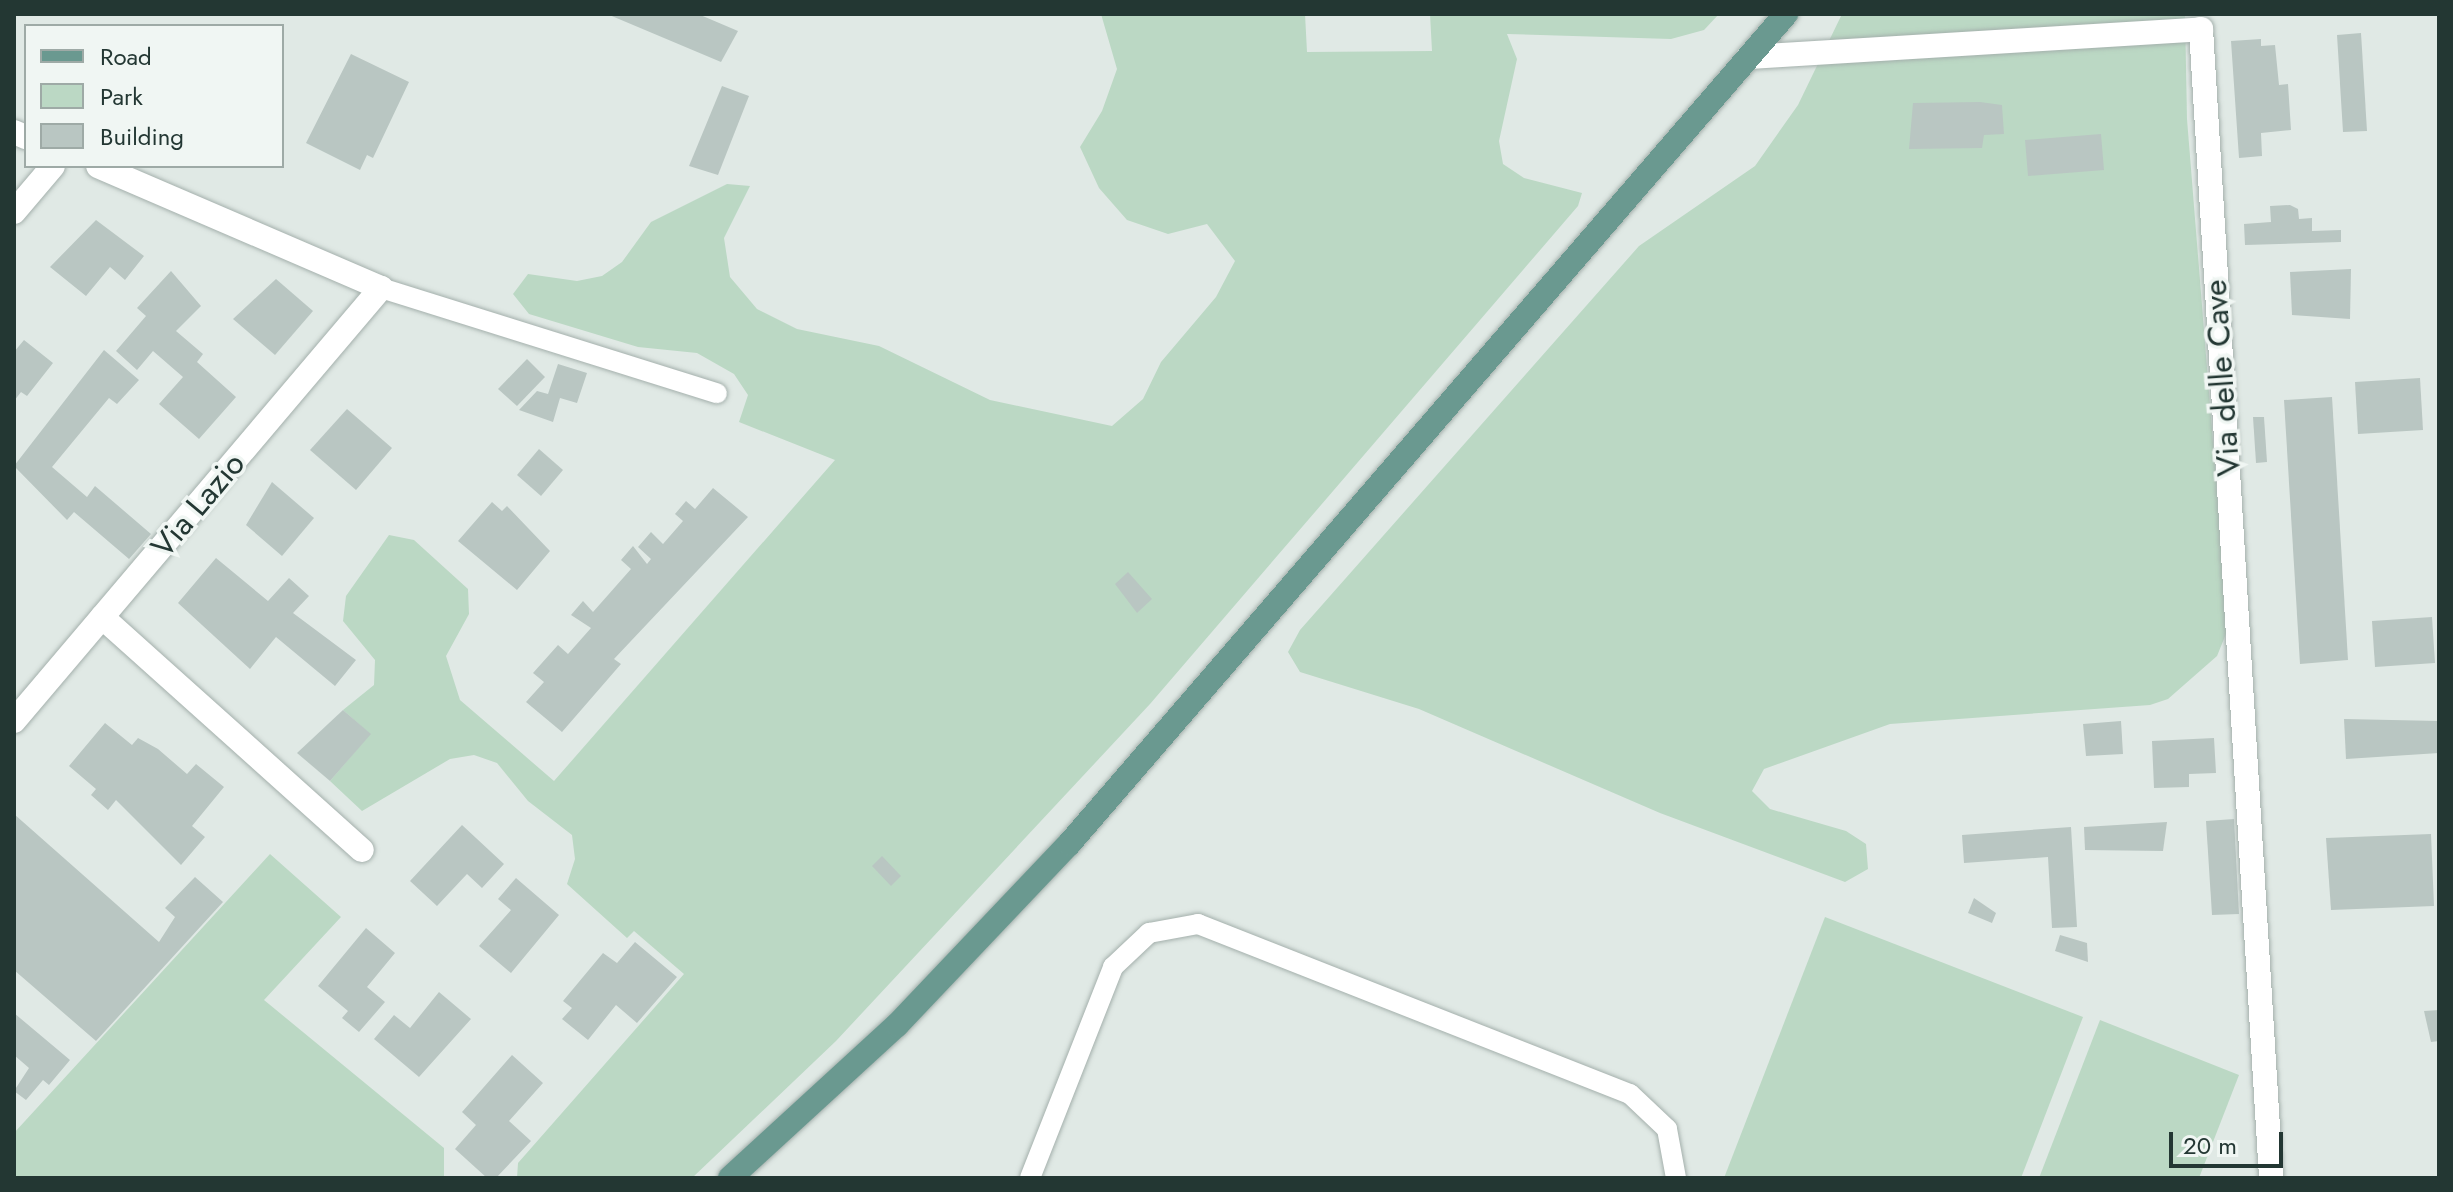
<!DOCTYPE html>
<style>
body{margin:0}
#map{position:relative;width:2453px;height:1192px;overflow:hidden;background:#e0e9e5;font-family:Jost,sans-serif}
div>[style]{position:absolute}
.green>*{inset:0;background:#bbd8c4}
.building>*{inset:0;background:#b9c6c2}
.roads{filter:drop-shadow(0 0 2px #a4b0ac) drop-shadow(0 0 2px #a4b0ac)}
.lane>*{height:20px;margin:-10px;padding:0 10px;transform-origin:10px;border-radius:10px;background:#fff}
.street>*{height:24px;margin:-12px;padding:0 12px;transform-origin:12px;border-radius:12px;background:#fff}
.primary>*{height:24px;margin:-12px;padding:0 12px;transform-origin:12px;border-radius:12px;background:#6a9990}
span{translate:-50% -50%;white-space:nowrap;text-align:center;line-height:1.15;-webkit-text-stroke:7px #f0f6f3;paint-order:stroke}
.street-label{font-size:32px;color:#233733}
.frame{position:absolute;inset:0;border:16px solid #233733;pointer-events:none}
.legend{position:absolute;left:24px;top:24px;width:260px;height:144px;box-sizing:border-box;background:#f0f6f3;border:2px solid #9eaaa6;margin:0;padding:10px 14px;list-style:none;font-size:24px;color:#233733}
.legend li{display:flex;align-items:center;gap:16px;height:40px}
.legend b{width:40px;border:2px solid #9eaaa6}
.scale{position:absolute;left:2169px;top:1132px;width:114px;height:36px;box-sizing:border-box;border:4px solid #233733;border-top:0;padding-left:10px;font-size:24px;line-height:28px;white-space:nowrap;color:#233733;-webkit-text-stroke:6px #f0f6f3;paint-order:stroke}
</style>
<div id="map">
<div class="green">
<i style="clip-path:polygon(1101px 14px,1305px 14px,1307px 52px,1432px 51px,1430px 14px,1719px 14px,1704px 30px,1671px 39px,1507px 34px,1517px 59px,1499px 141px,1503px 164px,1524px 178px,1582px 193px,1578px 206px,1150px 704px,836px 1041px,692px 1178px,517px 1178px,518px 1163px,684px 974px,634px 931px,627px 938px,567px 884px,575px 859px,572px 835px,528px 801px,497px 763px,474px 755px,450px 759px,362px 811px,330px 781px,370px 734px,343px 710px,374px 685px,375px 660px,343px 621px,346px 596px,389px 535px,414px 540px,468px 589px,469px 614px,446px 656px,460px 700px,554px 781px,835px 460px,739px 422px,748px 395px,734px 374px,697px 353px,638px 347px,529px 314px,513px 294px,528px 274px,577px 281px,602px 276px,622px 262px,651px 222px,727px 184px,750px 186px,724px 238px,730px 277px,757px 309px,797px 329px,879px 346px,990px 400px,1112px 426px,1143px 399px,1161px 362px,1216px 297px,1235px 261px,1207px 224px,1168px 234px,1127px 220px,1099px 188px,1080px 147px,1102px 111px,1117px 69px)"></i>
<i style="clip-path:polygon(1842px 14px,2185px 14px,2187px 119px,2228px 629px,2217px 656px,2168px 699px,2150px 705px,1890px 724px,1764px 769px,1752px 791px,1770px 809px,1846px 831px,1866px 844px,1868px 869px,1845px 882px,1660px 813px,1419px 709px,1300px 672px,1288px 652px,1300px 630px,1639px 246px,1755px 166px,1798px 105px)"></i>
<i style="clip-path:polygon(270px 854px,341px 917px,264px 1000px,444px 1148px,444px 1178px,14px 1178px,14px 1133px)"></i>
<i style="clip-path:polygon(1825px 917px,2083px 1017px,2021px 1178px,1724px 1178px)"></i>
<i style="clip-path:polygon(2100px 1020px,2239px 1075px,2199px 1178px,2039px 1178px)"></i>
</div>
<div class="building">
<i style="clip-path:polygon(607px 14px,698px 14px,738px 31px,721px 62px)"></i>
<i style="clip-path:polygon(2361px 33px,2367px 131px,2343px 132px,2337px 35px)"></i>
<i style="clip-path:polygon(2261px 39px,2261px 46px,2275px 45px,2279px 85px,2288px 84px,2291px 130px,2261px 133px,2262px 156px,2239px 158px,2231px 41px)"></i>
<i style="clip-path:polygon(351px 54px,409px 82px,373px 158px,367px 155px,360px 170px,306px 143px)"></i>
<i style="clip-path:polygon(722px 86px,749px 96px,718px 175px,689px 166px)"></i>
<i style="clip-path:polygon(1980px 102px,2002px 105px,2004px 134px,1984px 135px,1982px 148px,1909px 149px,1913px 103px)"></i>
<i style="clip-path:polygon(2101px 134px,2104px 170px,2028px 176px,2025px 140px)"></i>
<i style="clip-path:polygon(2290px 205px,2298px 209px,2299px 219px,2312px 218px,2312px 231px,2341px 230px,2341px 242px,2245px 245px,2244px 224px,2271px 222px,2270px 206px)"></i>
<i style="clip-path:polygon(96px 220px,144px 256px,125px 280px,110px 267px,86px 296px,50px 267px)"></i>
<i style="clip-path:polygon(2351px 269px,2350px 319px,2292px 315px,2290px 272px)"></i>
<i style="clip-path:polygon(171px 271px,201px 306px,176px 331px,203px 354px,197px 362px,236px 397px,199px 439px,159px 404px,183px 377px,153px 351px,137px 370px,116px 351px,146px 316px,137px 308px)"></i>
<i style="clip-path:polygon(276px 279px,313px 311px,275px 355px,233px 319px)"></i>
<i style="clip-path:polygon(24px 340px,53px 363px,27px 396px,21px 392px,14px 401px,14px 352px)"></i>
<i style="clip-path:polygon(104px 350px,139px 380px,117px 404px,109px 398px,52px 467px,87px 497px,95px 486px,151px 534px,129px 559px,74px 512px,67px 520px,14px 466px)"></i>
<i style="clip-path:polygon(527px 359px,545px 377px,517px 406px,498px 389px)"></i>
<i style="clip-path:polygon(558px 364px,587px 373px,577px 403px,560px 398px,553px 422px,519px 410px,537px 391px,548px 394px)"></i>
<i style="clip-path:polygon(2420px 378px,2423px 430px,2358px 434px,2355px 382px)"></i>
<i style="clip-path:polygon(2332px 397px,2348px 660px,2300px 664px,2284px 400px)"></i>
<i style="clip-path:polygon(347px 409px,392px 448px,356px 490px,310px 450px)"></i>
<i style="clip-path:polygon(2253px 417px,2264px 417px,2267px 462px,2256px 463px)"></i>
<i style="clip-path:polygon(539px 449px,563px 470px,541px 496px,517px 475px)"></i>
<i style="clip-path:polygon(272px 482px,314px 518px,282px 556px,246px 525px)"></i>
<i style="clip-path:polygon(713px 488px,748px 517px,614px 659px,621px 664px,562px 732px,526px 702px,544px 682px,533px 673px,558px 645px,568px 654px,591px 628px,571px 615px,583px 601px,593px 612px,631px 569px,621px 560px,633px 546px,647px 564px,651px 559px,638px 547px,651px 532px,663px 544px,683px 521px,675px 514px,686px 501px,695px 509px)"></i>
<i style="clip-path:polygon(492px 502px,502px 511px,507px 506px,550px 551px,517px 590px,458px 541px)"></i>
<i style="clip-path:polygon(216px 558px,268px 601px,289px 578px,309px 596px,293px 613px,356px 660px,335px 686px,276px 637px,250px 669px,178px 603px)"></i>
<i style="clip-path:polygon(1128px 572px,1152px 599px,1137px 613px,1115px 584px)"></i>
<i style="clip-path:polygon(2432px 617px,2435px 663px,2375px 667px,2372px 621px)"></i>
<i style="clip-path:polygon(343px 710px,371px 734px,330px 781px,297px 753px)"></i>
<i style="clip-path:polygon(2344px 719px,2439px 721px,2439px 753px,2346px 759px)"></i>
<i style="clip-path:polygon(2121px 721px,2123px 754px,2086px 756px,2083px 724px)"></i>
<i style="clip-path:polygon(105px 723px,132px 745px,138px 738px,158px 749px,187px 774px,196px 764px,224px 787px,192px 826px,205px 837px,181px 865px,116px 800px,108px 810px,91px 795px,96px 789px,69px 766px)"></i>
<i style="clip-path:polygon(2214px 738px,2216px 773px,2189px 774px,2189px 787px,2154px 788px,2152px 741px)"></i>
<i style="clip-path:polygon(14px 814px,159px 942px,175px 917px,165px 908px,195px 877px,223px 902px,96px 1041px,14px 970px)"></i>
<i style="clip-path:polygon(2234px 819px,2239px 914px,2212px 915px,2206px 821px)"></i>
<i style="clip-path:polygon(2167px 822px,2163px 851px,2085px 850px,2084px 827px)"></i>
<i style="clip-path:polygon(462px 825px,504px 864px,482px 888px,467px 874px,437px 906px,410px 881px)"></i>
<i style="clip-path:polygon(2071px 827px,2077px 927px,2052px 928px,2048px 857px,1964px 863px,1962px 835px)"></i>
<i style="clip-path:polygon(2431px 834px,2434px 906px,2331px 910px,2326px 838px)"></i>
<i style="clip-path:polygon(882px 856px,901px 876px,891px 886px,872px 866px)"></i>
<i style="clip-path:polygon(516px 878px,559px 915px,511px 973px,479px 946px,511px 910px,498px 899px)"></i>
<i style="clip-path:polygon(1974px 898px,1996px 913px,1992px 923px,1968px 913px)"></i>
<i style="clip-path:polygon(366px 928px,395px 953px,367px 987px,385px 1002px,359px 1032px,342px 1018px,348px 1011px,318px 986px)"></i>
<i style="clip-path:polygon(2060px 935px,2087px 943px,2088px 962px,2055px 951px)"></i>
<i style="clip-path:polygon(635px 942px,677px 977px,637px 1023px,616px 1005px,588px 1040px,562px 1019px,572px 1008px,563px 1001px,603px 953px,617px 963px)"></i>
<i style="clip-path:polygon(439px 992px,471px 1019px,419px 1077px,374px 1039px,394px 1015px,410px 1028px)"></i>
<i style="clip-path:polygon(2439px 1010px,2439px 1041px,2431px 1042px,2424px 1011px)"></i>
<i style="clip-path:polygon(14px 1013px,70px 1060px,49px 1085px,43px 1080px,26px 1100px,14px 1091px,29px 1068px,14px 1055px)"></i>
<i style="clip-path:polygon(512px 1055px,543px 1083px,509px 1121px,531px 1141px,496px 1178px,487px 1178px,455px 1149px,476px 1125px,462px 1112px)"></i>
</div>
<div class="roads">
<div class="lane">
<i style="left:381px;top:288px;width:352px;rotate:17.4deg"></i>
<i style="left:1030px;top:1178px;width:227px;rotate:-68.5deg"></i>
<i style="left:1113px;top:967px;width:50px;rotate:-43.4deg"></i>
<i style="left:1149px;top:933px;width:50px;rotate:-10.4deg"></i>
<i style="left:1198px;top:924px;width:464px;rotate:21.5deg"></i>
<i style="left:1630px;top:1094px;width:51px;rotate:43.4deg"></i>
<i style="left:1667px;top:1129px;width:50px;rotate:79.6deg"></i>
</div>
<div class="street">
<i style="left:1749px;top:57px;width:453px;rotate:-3.5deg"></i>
<i style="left:2201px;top:29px;width:1151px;rotate:86.51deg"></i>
<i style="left:14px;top:132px;width:13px;rotate:23deg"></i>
<i style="left:14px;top:212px;width:60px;rotate:-49.7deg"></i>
<i style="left:102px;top:617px;width:349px;rotate:41.9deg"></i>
<i style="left:14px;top:721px;width:568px;rotate:-49.72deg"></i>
<i style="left:381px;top:288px;width:308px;rotate:-156.7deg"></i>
</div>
<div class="primary">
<i style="left:730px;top:1178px;width:226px;rotate:-42.5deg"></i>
<i style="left:897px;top:1025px;width:250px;rotate:-46.5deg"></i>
<i style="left:1069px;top:844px;width:1097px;rotate:-49.18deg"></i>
</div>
</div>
<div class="street-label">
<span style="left:2222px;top:378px;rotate:-94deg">Via delle Cave</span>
<span style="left:198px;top:505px;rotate:-50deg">Via Lazio</span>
</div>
<div class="frame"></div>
<ul class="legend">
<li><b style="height:10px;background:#6a9990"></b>Road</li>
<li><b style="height:22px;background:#bbd8c4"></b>Park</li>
<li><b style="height:22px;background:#b9c6c2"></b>Building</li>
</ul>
<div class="scale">20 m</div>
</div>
